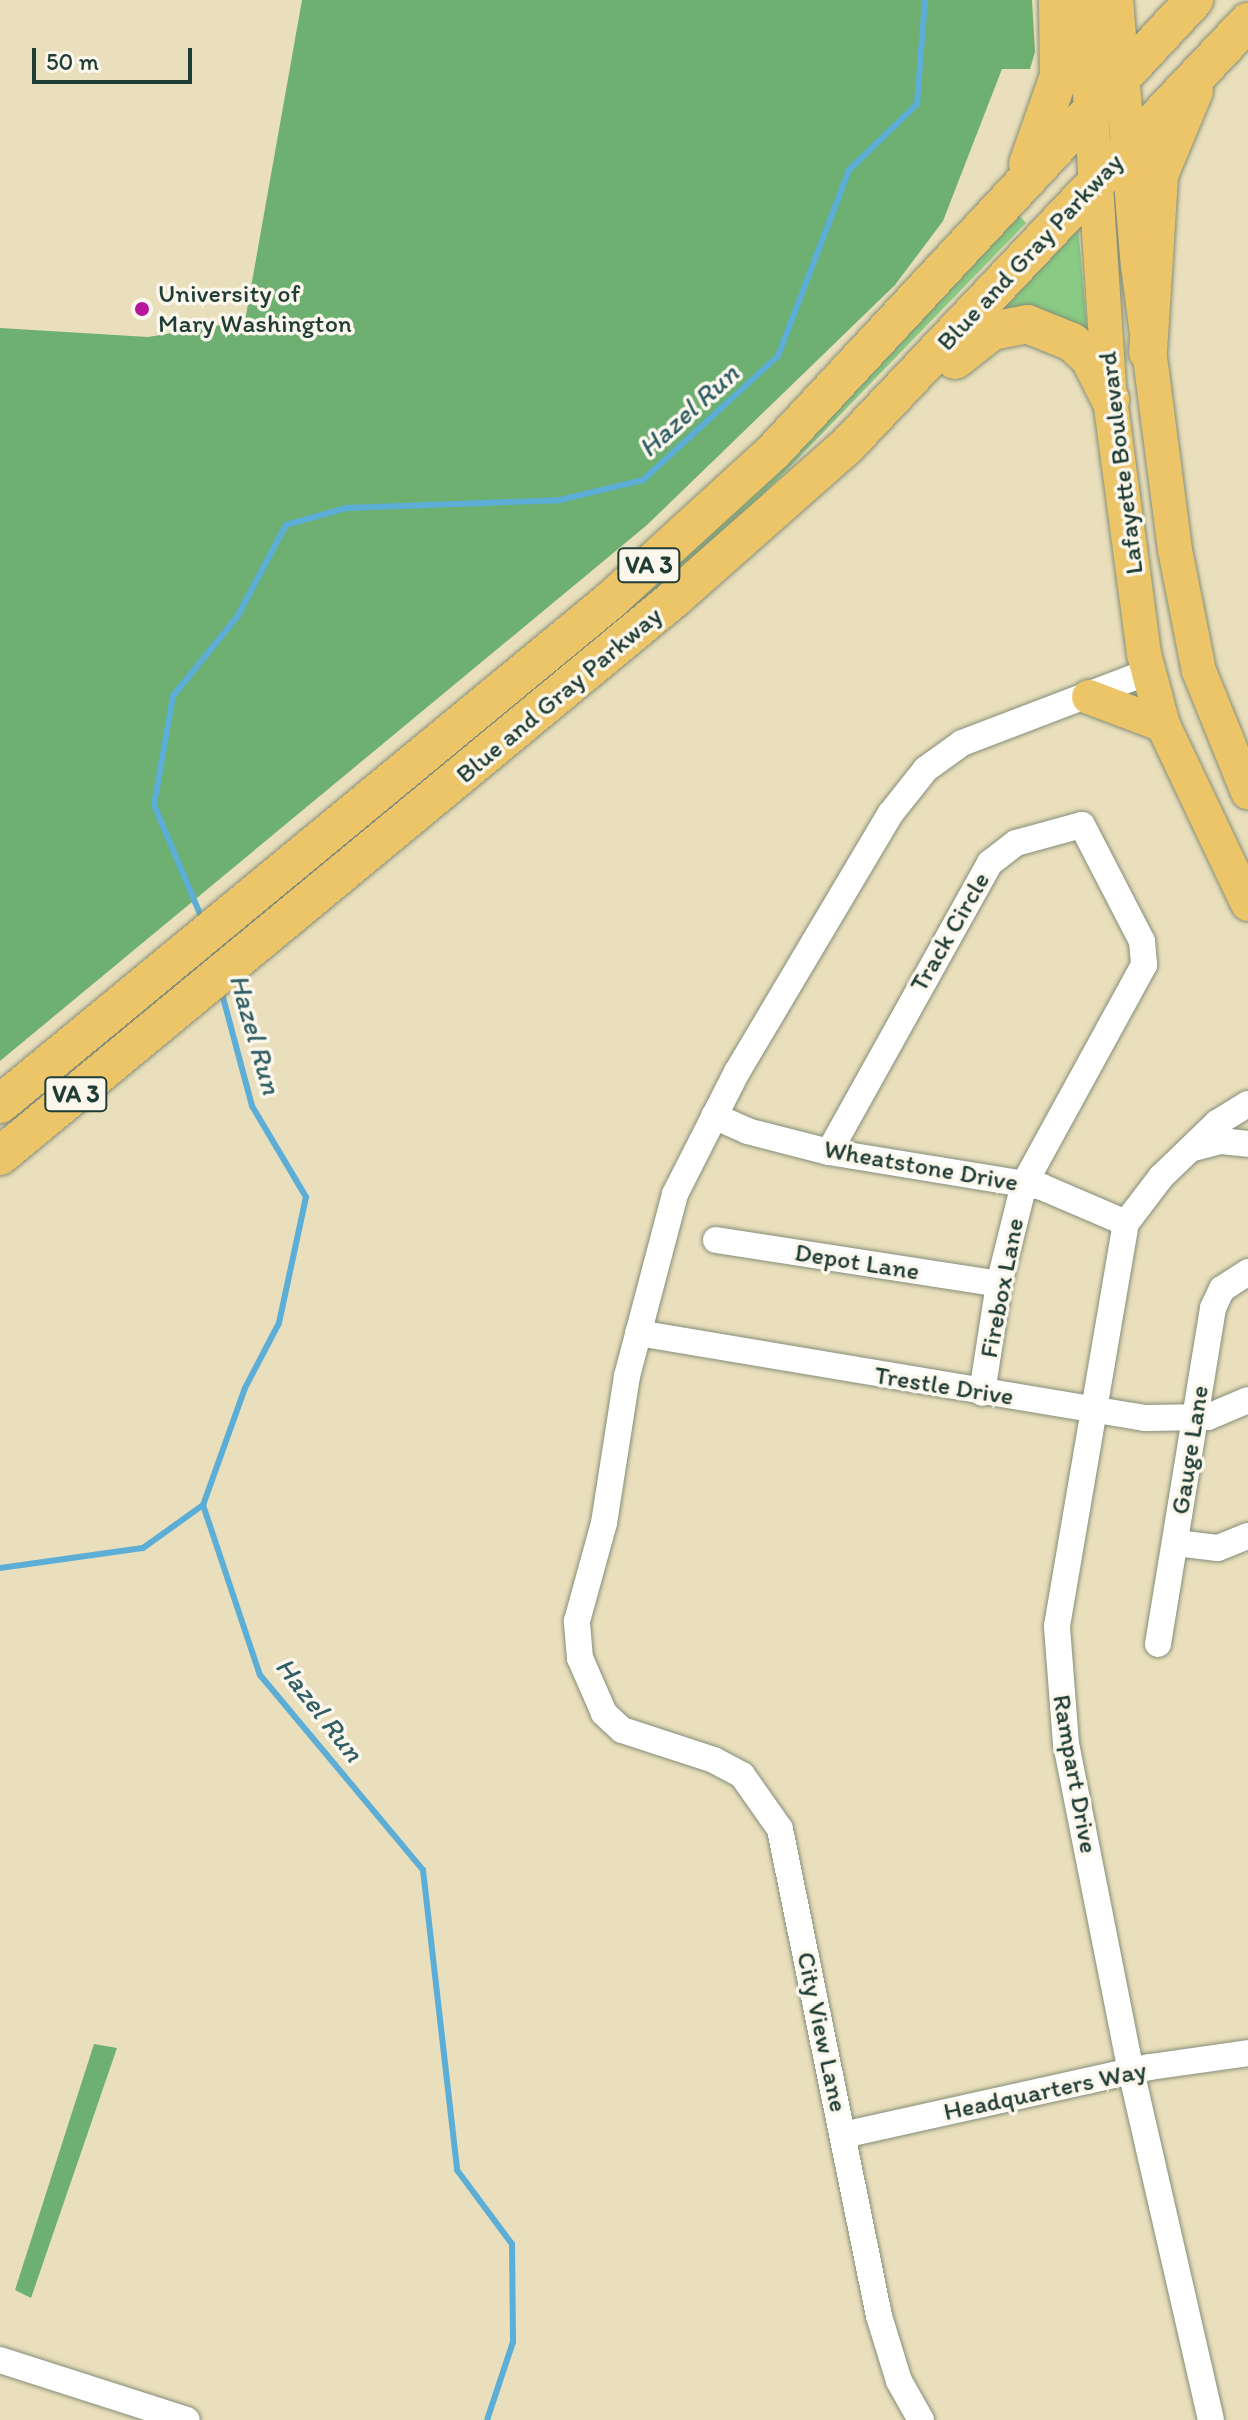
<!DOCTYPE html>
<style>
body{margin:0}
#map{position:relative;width:1248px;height:2420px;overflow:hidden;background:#eadfbc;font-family:Itim,sans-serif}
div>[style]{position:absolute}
.green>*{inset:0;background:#89cb84}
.forest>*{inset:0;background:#6eaf72}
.stream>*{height:6px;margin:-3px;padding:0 3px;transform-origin:3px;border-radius:3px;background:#5caed7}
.roads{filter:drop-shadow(0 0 2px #848e78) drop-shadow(0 0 2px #848e78)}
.minor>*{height:26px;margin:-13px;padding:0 13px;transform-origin:13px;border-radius:13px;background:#fff}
.major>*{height:34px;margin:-17px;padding:0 17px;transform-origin:17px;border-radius:17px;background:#edc569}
.highway>*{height:38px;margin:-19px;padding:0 19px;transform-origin:19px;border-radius:19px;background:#edc569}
.dots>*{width:22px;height:22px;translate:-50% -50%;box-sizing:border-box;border:4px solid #fbf7ec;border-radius:50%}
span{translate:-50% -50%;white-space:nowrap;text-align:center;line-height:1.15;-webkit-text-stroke:7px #fbf7ec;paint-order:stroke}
.shield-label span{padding:2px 6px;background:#fbf7ec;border:2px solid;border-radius:6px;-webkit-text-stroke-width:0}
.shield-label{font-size:24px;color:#1f3d34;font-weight:700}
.street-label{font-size:26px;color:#1f3d34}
.poi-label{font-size:26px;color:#1f3d34}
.left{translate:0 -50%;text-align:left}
.water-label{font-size:28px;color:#315f65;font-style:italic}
.scale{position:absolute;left:32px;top:48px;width:160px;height:36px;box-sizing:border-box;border:4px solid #1f3d34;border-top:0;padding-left:10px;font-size:24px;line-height:28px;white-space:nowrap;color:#1f3d34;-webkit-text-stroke:6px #fbf7ec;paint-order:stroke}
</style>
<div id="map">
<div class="green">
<i style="clip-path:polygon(1017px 213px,1026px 223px,711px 548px,262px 923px,257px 907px)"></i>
<i style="clip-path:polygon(1078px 226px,1088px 339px,992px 314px)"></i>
</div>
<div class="forest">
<i style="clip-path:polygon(302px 0,1032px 0,1035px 52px,1030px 69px,1002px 69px,943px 221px,895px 285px,647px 525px,0 1061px,0 328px,148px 337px,245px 321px)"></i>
<i style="clip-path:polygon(94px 2044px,117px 2048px,31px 2298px,15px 2290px)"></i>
</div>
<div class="stream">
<i style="left:203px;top:921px;width:126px;rotate:-112.9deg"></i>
<i style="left:154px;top:805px;width:111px;rotate:-80.1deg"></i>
<i style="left:173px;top:696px;width:102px;rotate:-51deg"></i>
<i style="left:237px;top:617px;width:104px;rotate:-62deg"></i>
<i style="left:286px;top:525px;width:62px;rotate:-15.8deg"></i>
<i style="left:346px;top:508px;width:214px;rotate:-2.1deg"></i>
<i style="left:560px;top:500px;width:85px;rotate:-13.5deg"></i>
<i style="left:643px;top:480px;width:183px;rotate:-42.6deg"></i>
<i style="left:778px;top:356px;width:199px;rotate:-69.1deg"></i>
<i style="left:849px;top:170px;width:95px;rotate:-44.1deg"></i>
<i style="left:917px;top:104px;width:104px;rotate:-85.6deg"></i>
<i style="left:221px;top:990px;width:120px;rotate:75deg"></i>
<i style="left:252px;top:1106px;width:106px;rotate:59.3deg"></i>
<i style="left:306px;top:1197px;width:129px;rotate:102.1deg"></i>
<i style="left:279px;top:1323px;width:73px;rotate:117.6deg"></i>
<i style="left:245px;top:1388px;width:124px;rotate:109.7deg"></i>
<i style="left:203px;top:1505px;width:179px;rotate:71.5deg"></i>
<i style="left:260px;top:1675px;width:254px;rotate:50.1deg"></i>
<i style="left:423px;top:1870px;width:302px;rotate:83.5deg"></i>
<i style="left:457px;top:2170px;width:92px;rotate:53.4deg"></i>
<i style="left:512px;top:2244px;width:98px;rotate:89.4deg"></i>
<i style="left:513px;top:2342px;width:82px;rotate:108.4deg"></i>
<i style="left:0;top:1568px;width:144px;rotate:-8deg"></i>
<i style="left:143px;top:1548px;width:74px;rotate:-35.6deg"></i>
</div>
<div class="roads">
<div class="minor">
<i style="left:714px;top:1116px;width:36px;rotate:24deg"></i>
<i style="left:747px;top:1131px;width:85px;rotate:14.4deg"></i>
<i style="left:829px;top:1152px;width:216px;rotate:9.3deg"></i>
<i style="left:1042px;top:1187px;width:91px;rotate:23.2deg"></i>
<i style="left:1194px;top:1148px;width:28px;rotate:-15deg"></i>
<i style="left:1221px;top:1141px;width:27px;rotate:6deg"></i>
<i style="left:829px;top:1152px;width:331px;rotate:-60.9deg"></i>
<i style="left:990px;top:863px;width:33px;rotate:-38deg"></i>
<i style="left:1016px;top:843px;width:68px;rotate:-15.3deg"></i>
<i style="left:1082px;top:825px;width:131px;rotate:62.7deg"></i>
<i style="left:1142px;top:941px;width:24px;rotate:85deg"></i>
<i style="left:1144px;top:965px;width:250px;rotate:118.7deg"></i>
<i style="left:1024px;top:1184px;width:103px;rotate:104deg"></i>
<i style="left:999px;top:1284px;width:110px;rotate:98.9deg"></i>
<i style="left:716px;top:1240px;width:286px;rotate:8.8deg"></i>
<i style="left:638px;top:1333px;width:514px;rotate:9.52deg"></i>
<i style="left:1145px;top:1418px;width:63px;rotate:-0.9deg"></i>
<i style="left:1208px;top:1417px;width:43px;rotate:-23deg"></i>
<i style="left:1176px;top:1543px;width:42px;rotate:6.8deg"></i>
<i style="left:1218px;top:1548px;width:32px;rotate:-22deg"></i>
<i style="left:1158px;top:1644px;width:340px;rotate:-80.7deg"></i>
<i style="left:1213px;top:1308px;width:21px;rotate:-65deg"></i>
<i style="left:1222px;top:1289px;width:31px;rotate:-33deg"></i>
<i style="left:843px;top:2135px;width:314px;rotate:-12.5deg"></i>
<i style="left:1150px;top:2067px;width:99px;rotate:-8.1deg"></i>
<i style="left:0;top:2360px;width:196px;rotate:17.8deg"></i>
<i style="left:921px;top:2420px;width:45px;rotate:-119.4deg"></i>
<i style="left:899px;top:2381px;width:68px;rotate:-107.1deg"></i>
<i style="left:879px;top:2316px;width:497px;rotate:-101.5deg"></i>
<i style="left:780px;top:1829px;width:66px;rotate:-125.1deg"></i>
<i style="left:742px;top:1775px;width:32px;rotate:-152deg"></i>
<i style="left:714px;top:1760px;width:97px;rotate:-161.9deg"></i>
<i style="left:622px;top:1730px;width:25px;rotate:-137deg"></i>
<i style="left:604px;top:1713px;width:60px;rotate:-113.6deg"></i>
<i style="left:580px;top:1658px;width:37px;rotate:-95deg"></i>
<i style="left:577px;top:1621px;width:102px;rotate:-74.6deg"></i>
<i style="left:604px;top:1523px;width:149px;rotate:-81.1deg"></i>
<i style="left:627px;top:1376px;width:188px;rotate:-75.2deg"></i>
<i style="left:675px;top:1194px;width:137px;rotate:-63.1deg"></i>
<i style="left:737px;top:1072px;width:301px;rotate:-59.3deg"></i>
<i style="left:891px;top:813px;width:56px;rotate:-51.5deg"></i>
<i style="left:926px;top:769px;width:44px;rotate:-35.8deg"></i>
<i style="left:962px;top:743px;width:199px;rotate:-20.9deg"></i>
<i style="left:1211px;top:2420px;width:357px;rotate:-102.9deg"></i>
<i style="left:1131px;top:2072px;width:334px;rotate:-101.2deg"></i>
<i style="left:1066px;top:1744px;width:118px;rotate:-94.4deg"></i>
<i style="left:1057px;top:1626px;width:409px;rotate:-80.3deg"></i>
<i style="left:1126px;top:1223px;width:58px;rotate:-52.7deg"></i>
<i style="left:1161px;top:1177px;width:78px;rotate:-44deg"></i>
<i style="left:1217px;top:1123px;width:36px;rotate:-32deg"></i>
</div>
<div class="major">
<i style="left:1084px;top:0;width:400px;rotate:86.3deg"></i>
<i style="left:1110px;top:399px;width:257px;rotate:82.4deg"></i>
<i style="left:1144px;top:654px;width:73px;rotate:75deg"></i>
<i style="left:1163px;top:725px;width:198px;rotate:64.6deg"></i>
<i style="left:1116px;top:0;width:266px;rotate:85.3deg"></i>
<i style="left:1138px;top:265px;width:287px;rotate:82.6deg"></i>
<i style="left:1175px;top:550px;width:123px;rotate:78.8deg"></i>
<i style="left:1199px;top:671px;width:131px;rotate:68deg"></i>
<i style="left:1089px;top:697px;width:79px;rotate:20.7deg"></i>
</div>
<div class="highway">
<i style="left:1028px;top:164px;width:93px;rotate:-70.6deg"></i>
<i style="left:1059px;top:76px;width:76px;rotate:-90.8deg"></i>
<i style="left:1148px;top:352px;width:177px;rotate:-86.4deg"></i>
<i style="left:1159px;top:175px;width:91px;rotate:-67.4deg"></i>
<i style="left:955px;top:360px;width:47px;rotate:-38.1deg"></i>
<i style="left:992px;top:331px;width:36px;rotate:-11deg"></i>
<i style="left:1027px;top:324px;width:48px;rotate:21.8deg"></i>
<i style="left:1072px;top:342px;width:25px;rotate:43deg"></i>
<i style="left:1090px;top:359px;width:45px;rotate:63.4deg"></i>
<i style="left:0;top:1104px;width:792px;rotate:-39.52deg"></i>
<i style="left:611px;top:600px;width:222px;rotate:-42.4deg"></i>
<i style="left:775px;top:450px;width:615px;rotate:-47.04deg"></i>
<i style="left:0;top:1156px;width:876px;rotate:-39.58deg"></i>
<i style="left:675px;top:598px;width:230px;rotate:-41.5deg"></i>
<i style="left:847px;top:446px;width:584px;rotate:-46.6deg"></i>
</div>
</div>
<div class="dots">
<i style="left:142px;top:309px;background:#b5179e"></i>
</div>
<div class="shield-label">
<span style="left:649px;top:565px">VA 3</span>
<span style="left:76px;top:1094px">VA 3</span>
</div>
<div class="street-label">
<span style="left:1030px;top:252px;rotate:-47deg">Blue and Gray Parkway</span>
<span style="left:1121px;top:463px;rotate:-97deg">Lafayette Boulevard</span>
<span style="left:559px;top:695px;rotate:-40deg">Blue and Gray Parkway</span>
<span style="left:950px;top:932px;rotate:-60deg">Track Circle</span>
<span style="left:921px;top:1166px;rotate:10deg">Wheatstone Drive</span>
<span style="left:857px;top:1262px;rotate:9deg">Depot Lane</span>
<span style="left:1002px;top:1288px;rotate:-79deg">Firebox Lane</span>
<span style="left:944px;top:1386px;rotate:9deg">Trestle Drive</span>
<span style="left:1190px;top:1450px;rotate:-81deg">Gauge Lane</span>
<span style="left:1075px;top:1774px;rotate:80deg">Rampart Drive</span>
<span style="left:822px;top:2032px;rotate:78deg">City View Lane</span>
<span style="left:1045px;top:2091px;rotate:-12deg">Headquarters Way</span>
</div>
<div class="poi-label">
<span class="left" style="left:158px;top:309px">University of<br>Mary Washington</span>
</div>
<div class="water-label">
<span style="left:688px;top:410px;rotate:-42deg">Hazel Run</span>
<span style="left:256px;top:1034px;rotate:74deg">Hazel Run</span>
<span style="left:320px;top:1709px;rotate:52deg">Hazel Run</span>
</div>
<div class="scale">50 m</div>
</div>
